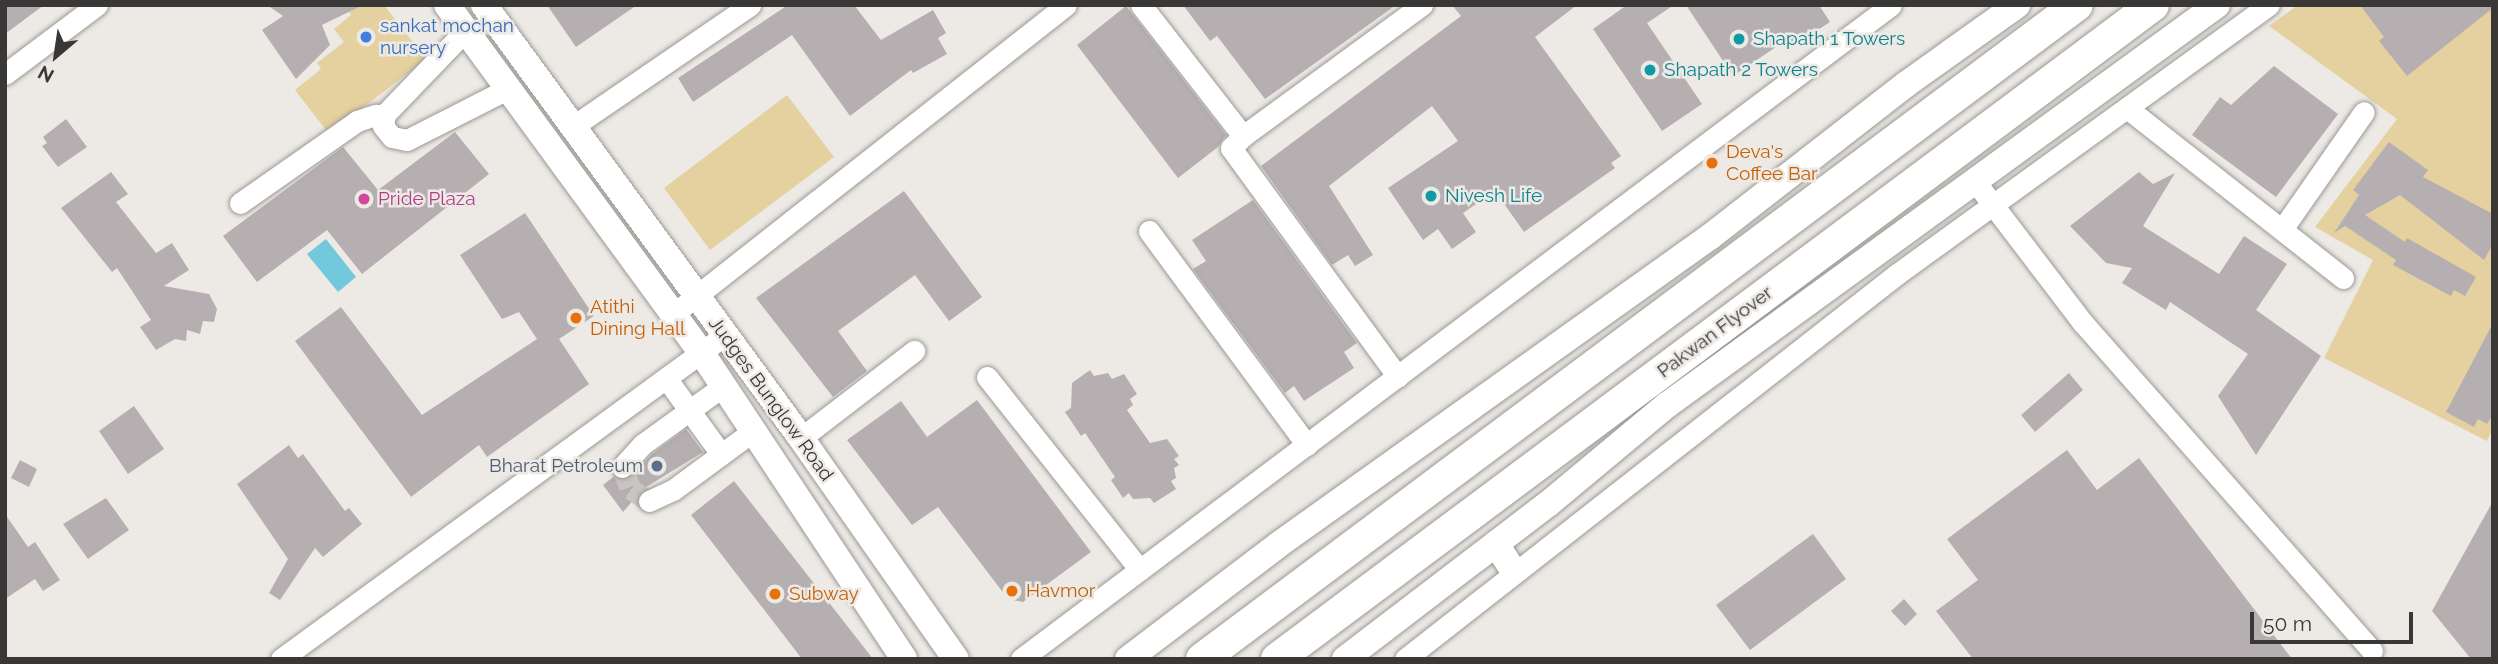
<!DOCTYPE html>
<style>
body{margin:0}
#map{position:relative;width:2498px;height:664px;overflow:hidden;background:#edeae5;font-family:Raleway,sans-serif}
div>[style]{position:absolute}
.green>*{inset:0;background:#e4d19f}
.water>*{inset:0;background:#72c8dd}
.building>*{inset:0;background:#b6afb1}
.minor-tunnel>*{height:21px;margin-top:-10.5px;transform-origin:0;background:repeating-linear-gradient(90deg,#c9c6c2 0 21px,transparent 0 31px)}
.roads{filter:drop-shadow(0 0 2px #9b9994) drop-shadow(0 0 2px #9b9994)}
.minor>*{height:21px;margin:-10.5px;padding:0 10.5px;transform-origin:10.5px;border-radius:10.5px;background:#fff}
.major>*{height:26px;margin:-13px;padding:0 13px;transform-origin:13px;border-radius:13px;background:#fff}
.highway>*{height:32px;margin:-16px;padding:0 16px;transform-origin:16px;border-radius:16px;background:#fff}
.dots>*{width:19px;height:19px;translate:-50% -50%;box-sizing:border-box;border:4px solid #edeae5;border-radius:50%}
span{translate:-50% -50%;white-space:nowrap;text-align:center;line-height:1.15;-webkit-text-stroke:5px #edeae5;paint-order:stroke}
.shop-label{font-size:19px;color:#366cbe}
.left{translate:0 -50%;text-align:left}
.culture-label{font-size:19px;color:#0d838f}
.food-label{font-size:19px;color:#c56008}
.hotel-label{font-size:19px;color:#b23c85}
.street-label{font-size:19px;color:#393836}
.service-label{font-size:19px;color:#4e5e75}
.right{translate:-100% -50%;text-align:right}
.frame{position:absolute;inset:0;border:7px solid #393836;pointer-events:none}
.north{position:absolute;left:21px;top:21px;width:70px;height:70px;-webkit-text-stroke:5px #edeae5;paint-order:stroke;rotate:209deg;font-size:19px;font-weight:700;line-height:28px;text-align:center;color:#393836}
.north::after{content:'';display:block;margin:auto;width:24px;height:32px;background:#393836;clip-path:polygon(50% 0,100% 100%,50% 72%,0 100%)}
.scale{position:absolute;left:2250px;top:612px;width:163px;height:32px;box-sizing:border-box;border:4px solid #393836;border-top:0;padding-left:9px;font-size:21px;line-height:24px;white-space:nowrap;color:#393836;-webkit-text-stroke:5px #edeae5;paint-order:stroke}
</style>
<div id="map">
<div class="green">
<i style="clip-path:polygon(345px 5px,384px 5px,426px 59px,329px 134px,295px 90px,321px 69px,317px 63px,344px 42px,334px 29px,351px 15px)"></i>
<i style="clip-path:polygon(2298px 5px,2493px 5px,2493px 428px,2487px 441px,2324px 358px,2373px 260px,2315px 227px,2397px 119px,2269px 26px)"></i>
<i style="clip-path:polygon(787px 95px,834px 157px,710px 250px,664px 188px)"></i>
</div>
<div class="water">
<i style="clip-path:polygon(326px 239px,356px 277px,338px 292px,307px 254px)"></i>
</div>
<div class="building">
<i style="clip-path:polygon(5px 5px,44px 5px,5px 34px)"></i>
<i style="clip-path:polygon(267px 5px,363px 5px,322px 25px,330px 45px,296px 79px,262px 30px,283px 16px)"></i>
<i style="clip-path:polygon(547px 5px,637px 5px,576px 47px)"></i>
<i style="clip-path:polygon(788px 5px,854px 5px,881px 40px,933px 10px,946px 33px,938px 38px,947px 54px,913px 73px,911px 70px,850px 116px,792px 35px,693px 102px,678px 78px)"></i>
<i style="clip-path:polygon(1183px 5px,1396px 5px,1265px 99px,1217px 36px,1210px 41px)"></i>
<i style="clip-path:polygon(1452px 5px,1577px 5px,1535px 37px,1621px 156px,1611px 163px,1615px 168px,1524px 232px,1495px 191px,1463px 213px,1476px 232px,1452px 249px,1438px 229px,1423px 240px,1388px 188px,1458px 141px,1432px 106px,1329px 186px,1373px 255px,1355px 266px,1348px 255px,1332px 265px,1261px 166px,1461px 16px)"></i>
<i style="clip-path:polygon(1627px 5px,1674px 5px,1647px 23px,1702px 104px,1662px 131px,1593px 29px)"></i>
<i style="clip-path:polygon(1686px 5px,1819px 5px,1830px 22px,1790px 48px,1785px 41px,1733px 76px)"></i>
<i style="clip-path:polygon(2360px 5px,2493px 5px,2493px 8px,2407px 76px,2379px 41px,2384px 37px)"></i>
<i style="clip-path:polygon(1126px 6px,1226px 135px,1218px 147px,1178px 178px,1077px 45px)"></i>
<i style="clip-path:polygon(2274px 66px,2338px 114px,2276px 197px,2192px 135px,2220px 97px,2231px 105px)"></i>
<i style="clip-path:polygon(66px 119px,87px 147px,58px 167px,42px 146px,47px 143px,43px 137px)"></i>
<i style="clip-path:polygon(455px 132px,489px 174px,362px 274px,327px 230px,257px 282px,223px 236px,343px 147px,378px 190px)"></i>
<i style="clip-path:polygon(2389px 142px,2428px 170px,2423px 177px,2493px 214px,2493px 244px,2484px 260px,2400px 195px,2365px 215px,2405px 242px,2407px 238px,2476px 277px,2465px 296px,2454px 290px,2451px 296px,2393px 265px,2396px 260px,2345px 226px,2334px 233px,2359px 195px,2353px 190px)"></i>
<i style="clip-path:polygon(111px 172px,128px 194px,116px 202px,156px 253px,172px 243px,189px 270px,164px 286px,209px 294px,217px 309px,214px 322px,203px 321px,200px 334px,187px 330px,186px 341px,175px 339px,156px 350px,140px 327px,151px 320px,117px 268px,112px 272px,61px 208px)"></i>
<i style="clip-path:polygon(2139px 172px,2153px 184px,2175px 173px,2143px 226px,2219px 274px,2244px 236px,2287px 264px,2256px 310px,2321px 356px,2256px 455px,2218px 396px,2248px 354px,2170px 302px,2166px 310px,2122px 283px,2132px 268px,2106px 263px,2070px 226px)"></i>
<i style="clip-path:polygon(904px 191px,982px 297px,949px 321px,915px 275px,838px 331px,867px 371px,833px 397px,756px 298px)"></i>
<i style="clip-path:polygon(1253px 200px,1357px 343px,1344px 352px,1354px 368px,1304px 401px,1294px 386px,1285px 393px,1193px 269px,1206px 261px,1192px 240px)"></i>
<i style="clip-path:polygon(525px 213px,594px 316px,559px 339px,589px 384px,487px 457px,479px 445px,411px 497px,295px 341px,341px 307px,422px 415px,537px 339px,519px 312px,502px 319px,460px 255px)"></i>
<i style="clip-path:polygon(2493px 323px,2493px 414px,2487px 424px,2478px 419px,2474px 427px,2446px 412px)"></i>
<i style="clip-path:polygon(1090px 370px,1094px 376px,1108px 373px,1112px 379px,1124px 374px,1137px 394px,1130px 399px,1133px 405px,1127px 410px,1150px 443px,1167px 439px,1179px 456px,1174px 459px,1179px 465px,1174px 468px,1176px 478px,1171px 481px,1176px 489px,1154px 503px,1150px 498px,1133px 499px,1129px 493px,1123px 498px,1111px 480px,1115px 477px,1085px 433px,1081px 436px,1065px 412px,1071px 408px,1072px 383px)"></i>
<i style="clip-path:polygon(2069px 373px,2083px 390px,2035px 432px,2021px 415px)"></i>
<i style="clip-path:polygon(977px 400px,1091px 552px,1023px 602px,1008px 599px,938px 507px,912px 525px,847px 440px,901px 401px,927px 437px)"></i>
<i style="clip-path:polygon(134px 406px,164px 449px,128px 474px,99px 431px)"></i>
<i style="clip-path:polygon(686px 429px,703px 452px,643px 489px,623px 512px,603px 485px,613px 477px,631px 476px,652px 454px)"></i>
<i style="clip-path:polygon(289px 445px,298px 458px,303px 454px,345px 511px,349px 508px,362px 524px,323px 557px,315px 548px,280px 600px,269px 593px,288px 559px,237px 484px)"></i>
<i style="clip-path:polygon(2067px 450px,2097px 490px,2139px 458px,2292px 659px,1973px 659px,1936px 611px,1978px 580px,1947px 539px)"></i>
<i style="clip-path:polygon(20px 460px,37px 469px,29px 487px,11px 478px)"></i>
<i style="clip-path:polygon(734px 481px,873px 659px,802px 659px,691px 515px)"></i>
<i style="clip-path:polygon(106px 498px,129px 530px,88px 559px,63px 524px)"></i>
<i style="clip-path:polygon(2493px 501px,2493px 659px,2471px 659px,2432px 611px)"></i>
<i style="clip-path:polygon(5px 514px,28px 547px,35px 542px,60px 580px,43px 591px,35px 579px,5px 599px)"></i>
<i style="clip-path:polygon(1813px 534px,1846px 579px,1750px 650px,1716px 605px)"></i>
<i style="clip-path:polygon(1904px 599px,1917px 614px,1905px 626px,1891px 611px)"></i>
</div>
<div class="minor-tunnel">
<i style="left:622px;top:467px;width:24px;rotate:68deg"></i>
<i style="left:631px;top:489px;width:22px;rotate:34deg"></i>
</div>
<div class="roads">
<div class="minor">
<i style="left:1141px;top:5px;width:166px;rotate:52.1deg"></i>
<i style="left:1243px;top:136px;width:222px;rotate:-36.2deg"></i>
<i style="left:465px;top:31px;width:115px;rotate:133.9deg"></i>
<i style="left:385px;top:114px;width:12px;rotate:99deg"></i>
<i style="left:383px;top:126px;width:14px;rotate:51deg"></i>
<i style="left:392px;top:137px;width:15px;rotate:11deg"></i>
<i style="left:407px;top:140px;width:110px;rotate:-27deg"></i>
<i style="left:5px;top:74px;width:115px;rotate:-36.9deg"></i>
<i style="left:2127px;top:108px;width:275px;rotate:38.2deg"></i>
<i style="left:572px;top:127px;width:216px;rotate:-34.4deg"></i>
<i style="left:1243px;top:136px;width:17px;rotate:135deg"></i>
<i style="left:1231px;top:148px;width:283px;rotate:53.9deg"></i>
<i style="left:1974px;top:180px;width:180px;rotate:52.7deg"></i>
<i style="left:2083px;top:323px;width:437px;rotate:48.6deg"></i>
<i style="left:240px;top:203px;width:143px;rotate:-35deg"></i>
<i style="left:357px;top:121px;width:20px;rotate:-18deg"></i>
<i style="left:376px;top:115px;width:8px;rotate:40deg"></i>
<i style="left:2283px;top:228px;width:141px;rotate:-55.1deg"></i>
<i style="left:1149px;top:231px;width:266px;rotate:53.6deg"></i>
<i style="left:672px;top:315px;width:501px;rotate:-38.2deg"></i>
<i style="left:987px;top:377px;width:246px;rotate:51.6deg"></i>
<i style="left:666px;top:378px;width:94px;rotate:54.1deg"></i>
<i style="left:801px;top:438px;width:143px;rotate:-37.6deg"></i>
<i style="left:622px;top:467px;width:31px;rotate:-48deg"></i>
<i style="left:643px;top:444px;width:99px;rotate:-35.9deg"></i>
<i style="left:649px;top:501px;width:26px;rotate:-25deg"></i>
<i style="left:673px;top:490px;width:99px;rotate:-36.4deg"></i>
<i style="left:281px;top:659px;width:550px;rotate:-36.12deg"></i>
<i style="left:1021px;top:659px;width:1088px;rotate:-36.93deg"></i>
<i style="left:1405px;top:659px;width:625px;rotate:-38.04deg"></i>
<i style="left:1897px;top:274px;width:459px;rotate:-35.9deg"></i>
</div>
<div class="major">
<i style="left:447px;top:5px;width:430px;rotate:53.8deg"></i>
<i style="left:701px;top:352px;width:368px;rotate:56.5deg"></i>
<i style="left:484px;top:5px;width:537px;rotate:53.79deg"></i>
<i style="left:801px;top:438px;width:270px;rotate:55deg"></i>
<i style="left:1496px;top:544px;width:31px;rotate:57deg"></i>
<i style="left:1128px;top:659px;width:188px;rotate:-37.2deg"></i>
<i style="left:1278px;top:545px;width:532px;rotate:-35.51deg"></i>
<i style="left:1711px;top:236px;width:246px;rotate:-37.9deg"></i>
<i style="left:1905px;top:85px;width:138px;rotate:-35.5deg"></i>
<i style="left:1345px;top:659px;width:255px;rotate:-37.4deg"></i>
<i style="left:1548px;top:504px;width:155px;rotate:-39.8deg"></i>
<i style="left:1667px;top:405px;width:680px;rotate:-36.03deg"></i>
</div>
<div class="highway">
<i style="left:1202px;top:659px;width:1092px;rotate:-36.78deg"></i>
<i style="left:1277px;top:659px;width:1093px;rotate:-36.74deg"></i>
</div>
</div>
<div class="dots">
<i style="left:366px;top:37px;background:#3f7fe0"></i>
<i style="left:1739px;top:39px;background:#0f9aa8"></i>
<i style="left:1650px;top:70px;background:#0f9aa8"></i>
<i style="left:1712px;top:163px;background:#e8710a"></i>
<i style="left:1431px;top:196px;background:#0f9aa8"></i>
<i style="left:364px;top:199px;background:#d1479c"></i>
<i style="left:576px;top:318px;background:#e8710a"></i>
<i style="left:657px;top:466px;background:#5c6f8a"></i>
<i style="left:1012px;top:591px;background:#e8710a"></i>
<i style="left:775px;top:594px;background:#e8710a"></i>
</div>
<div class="shop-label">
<span class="left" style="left:380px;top:37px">sankat mochan<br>nursery</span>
</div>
<div class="culture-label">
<span class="left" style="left:1753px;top:39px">Shapath 1 Towers</span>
<span class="left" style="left:1664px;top:70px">Shapath 2 Towers</span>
<span class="left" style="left:1445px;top:196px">Nivesh Life</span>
</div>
<div class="food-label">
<span class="left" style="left:1726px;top:163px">Deva's<br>Coffee Bar</span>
<span class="left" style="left:590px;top:318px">Atithi<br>Dining Hall</span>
<span class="left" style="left:1026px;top:591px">Havmor</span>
<span class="left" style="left:789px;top:594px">Subway</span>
</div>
<div class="hotel-label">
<span class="left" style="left:378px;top:199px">Pride Plaza</span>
</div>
<div class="street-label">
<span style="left:1715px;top:332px;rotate:-37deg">Pakwan Flyover</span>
<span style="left:771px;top:399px;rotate:54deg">Judges Bunglow Road</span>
</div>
<div class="service-label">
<span class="right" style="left:643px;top:466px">Bharat Petroleum</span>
</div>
<div class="frame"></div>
<div class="north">N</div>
<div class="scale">50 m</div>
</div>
